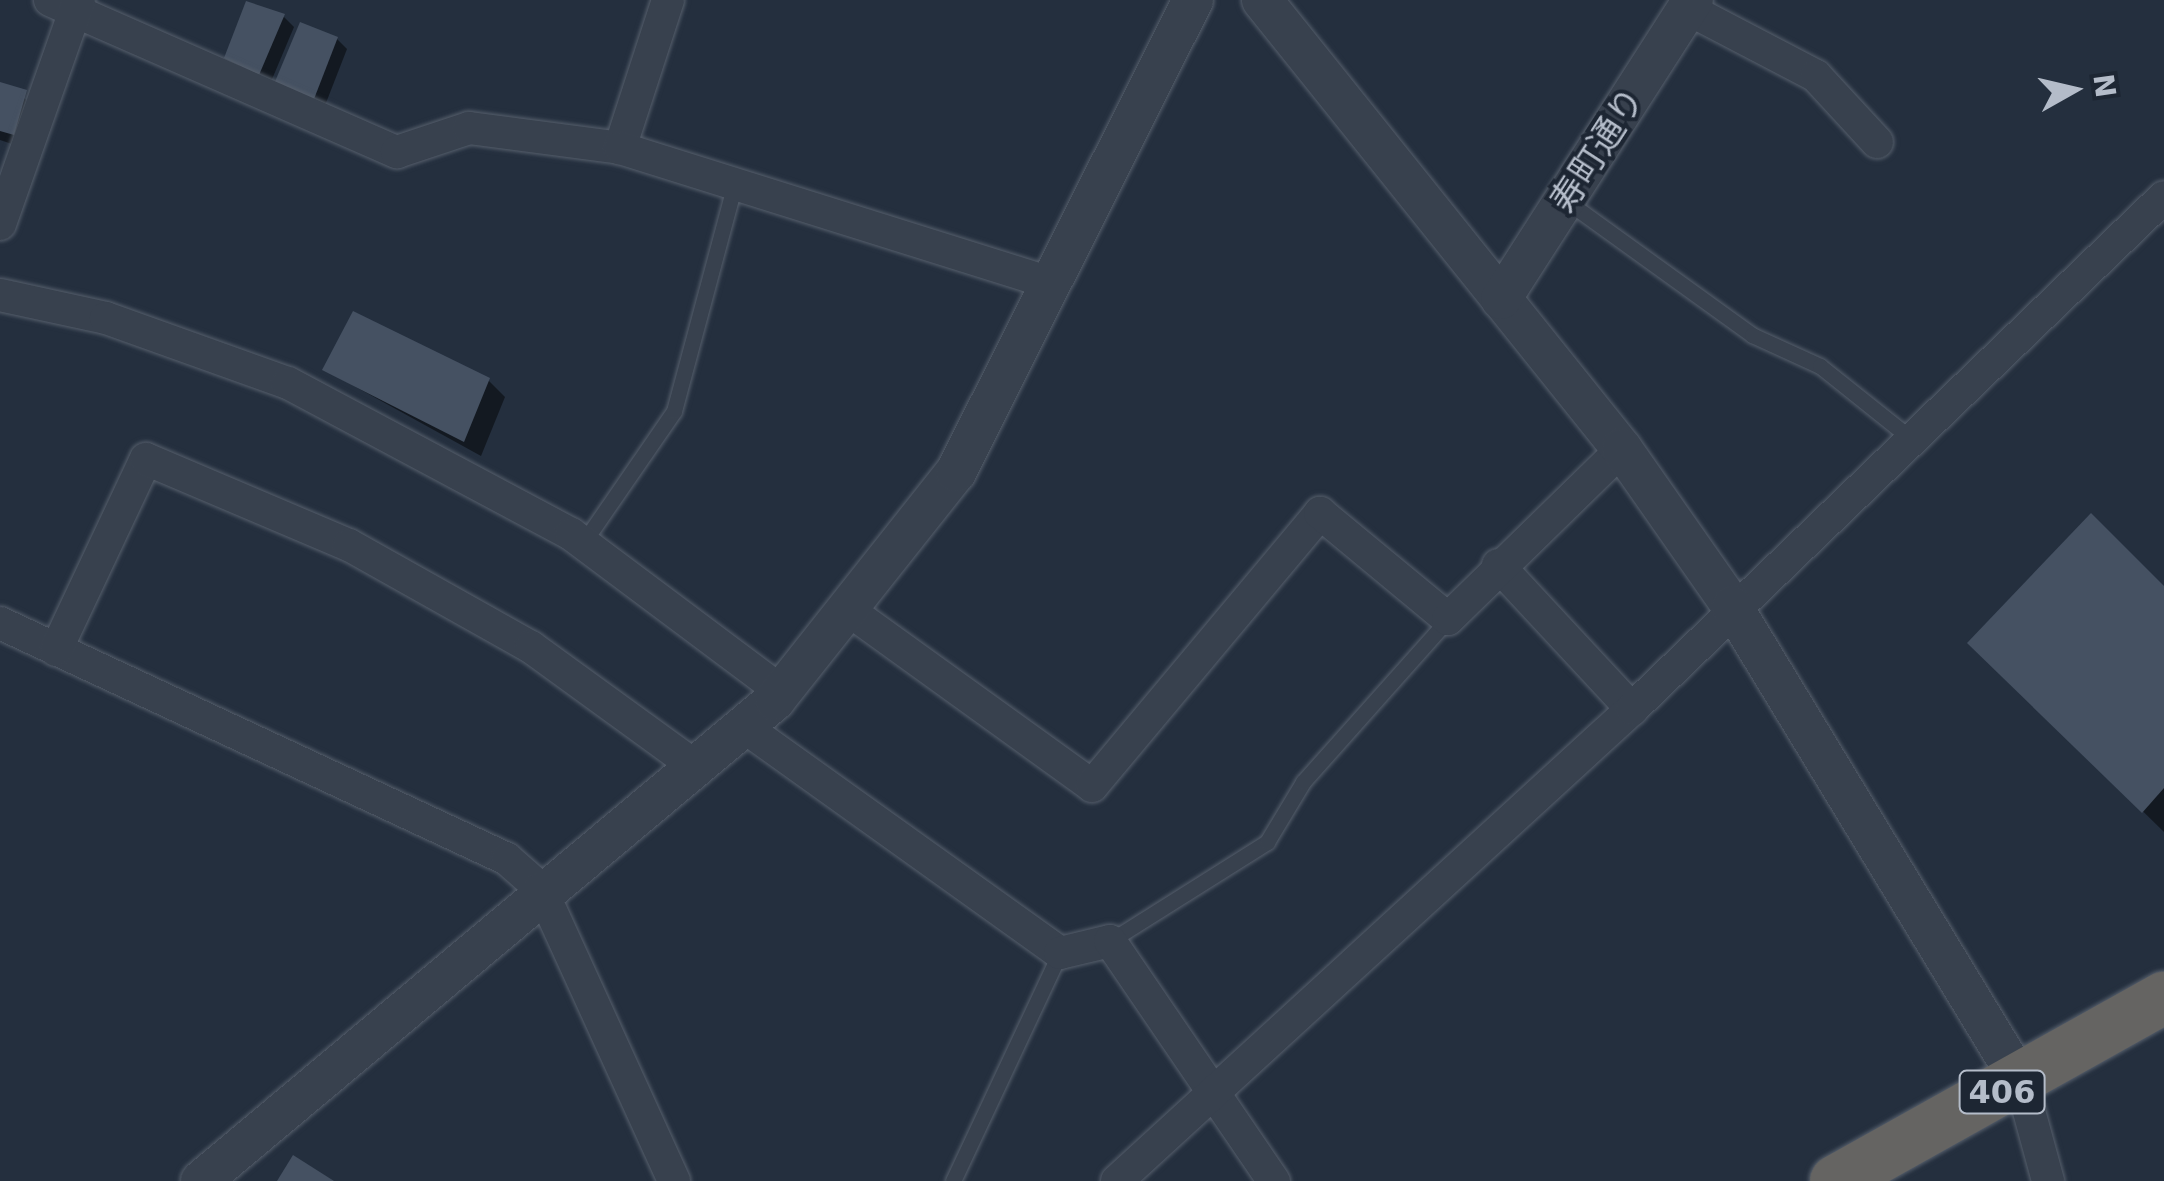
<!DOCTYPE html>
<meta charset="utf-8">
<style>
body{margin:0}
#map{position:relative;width:2164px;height:1181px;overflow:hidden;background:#242f3e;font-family:"DejaVu Sans","Noto Sans JP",sans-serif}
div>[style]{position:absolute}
.shadow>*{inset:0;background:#0007}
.building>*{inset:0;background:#455162}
.roads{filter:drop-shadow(0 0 2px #565f6c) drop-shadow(0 0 2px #565f6c)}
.service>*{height:15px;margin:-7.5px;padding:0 7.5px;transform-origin:7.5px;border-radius:7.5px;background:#38414e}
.minor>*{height:32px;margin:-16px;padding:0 16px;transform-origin:16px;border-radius:16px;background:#38414e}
.tertiary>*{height:40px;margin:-20px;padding:0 20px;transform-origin:20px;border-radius:20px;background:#38414e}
.trunk>*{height:52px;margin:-26px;padding:0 26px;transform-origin:26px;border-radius:26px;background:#656462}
span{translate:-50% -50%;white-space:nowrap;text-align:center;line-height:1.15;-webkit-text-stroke:8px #1d2633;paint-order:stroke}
.shield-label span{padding:2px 8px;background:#1d2633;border:2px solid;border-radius:8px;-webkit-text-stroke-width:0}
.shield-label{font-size:32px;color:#b4bcc9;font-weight:700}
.street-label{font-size:35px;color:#b4bcc9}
.north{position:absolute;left:2024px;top:40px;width:100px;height:100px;-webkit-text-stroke:8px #1d2633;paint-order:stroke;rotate:82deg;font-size:28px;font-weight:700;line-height:40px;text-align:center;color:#b4bcc9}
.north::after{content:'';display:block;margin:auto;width:35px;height:45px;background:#b4bcc9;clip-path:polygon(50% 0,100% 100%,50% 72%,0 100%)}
</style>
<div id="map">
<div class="shadow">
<i style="clip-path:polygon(283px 16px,294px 27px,270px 84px,226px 58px)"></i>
<i style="clip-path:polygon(337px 39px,347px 49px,324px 108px,287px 94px)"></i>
<i style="clip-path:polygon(0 84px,42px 109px,30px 150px,0 140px)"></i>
<i style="clip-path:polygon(325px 370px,488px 380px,505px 397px,481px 456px)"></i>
<i style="clip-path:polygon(2164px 590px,2164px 832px,1971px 643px)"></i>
</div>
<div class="building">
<i style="clip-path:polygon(246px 1px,285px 14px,259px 75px,224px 58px)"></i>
<i style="clip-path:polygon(300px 22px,338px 37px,314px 99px,274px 84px)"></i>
<i style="clip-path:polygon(0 82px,27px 90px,14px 135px,0 131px)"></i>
<i style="clip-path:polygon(353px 311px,490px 378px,464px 442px,322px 370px)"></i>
<i style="clip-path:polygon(2091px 513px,2164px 586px,2164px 788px,2142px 813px,1967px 643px)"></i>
<i style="clip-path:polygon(293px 1155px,334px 1181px,277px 1181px)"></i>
</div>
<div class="roads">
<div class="service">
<i style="left:1565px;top:200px;width:231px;rotate:35.8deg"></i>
<i style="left:1752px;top:335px;width:75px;rotate:24.5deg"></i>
<i style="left:1820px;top:366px;width:120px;rotate:38.6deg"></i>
<i style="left:583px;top:543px;width:160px;rotate:-55.4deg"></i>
<i style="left:674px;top:411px;width:235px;rotate:-75deg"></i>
<i style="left:1110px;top:941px;width:186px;rotate:-32.2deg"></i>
<i style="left:1267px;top:842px;width:70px;rotate:-59deg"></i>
<i style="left:1303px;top:782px;width:218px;rotate:-48.3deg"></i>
<i style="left:953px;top:1181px;width:252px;rotate:-64.9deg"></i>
</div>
<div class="minor">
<i style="left:50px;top:0;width:379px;rotate:23.7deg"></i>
<i style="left:397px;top:152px;width:76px;rotate:-18.4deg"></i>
<i style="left:469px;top:128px;width:152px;rotate:7.5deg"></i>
<i style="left:668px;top:0;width:156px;rotate:108deg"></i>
<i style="left:620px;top:148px;width:452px;rotate:17.4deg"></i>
<i style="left:1688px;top:9px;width:144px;rotate:27.6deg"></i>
<i style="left:1816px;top:76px;width:90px;rotate:47.3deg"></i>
<i style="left:0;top:224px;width:238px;rotate:-70.6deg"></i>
<i style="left:0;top:295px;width:108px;rotate:12.2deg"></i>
<i style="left:106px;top:318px;width:193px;rotate:19.7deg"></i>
<i style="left:288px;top:383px;width:321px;rotate:28.1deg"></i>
<i style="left:571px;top:534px;width:264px;rotate:36.8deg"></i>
<i style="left:1498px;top:565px;width:197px;rotate:47.1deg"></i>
<i style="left:847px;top:609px;width:302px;rotate:35.8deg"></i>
<i style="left:1092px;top:786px;width:356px;rotate:-50.1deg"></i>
<i style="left:1320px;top:513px;width:166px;rotate:39.6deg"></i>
<i style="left:1448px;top:619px;width:243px;rotate:-44.3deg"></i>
<i style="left:0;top:623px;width:559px;rotate:24.96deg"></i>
<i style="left:507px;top:859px;width:45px;rotate:41.4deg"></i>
<i style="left:541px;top:889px;width:321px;rotate:65.5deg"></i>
<i style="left:56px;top:650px;width:211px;rotate:-64.8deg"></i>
<i style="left:146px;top:459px;width:220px;rotate:23deg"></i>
<i style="left:349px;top:545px;width:209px;rotate:29.3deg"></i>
<i style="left:531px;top:647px;width:203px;rotate:36deg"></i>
<i style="left:743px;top:726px;width:390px;rotate:35.6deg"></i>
<i style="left:1060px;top:953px;width:51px;rotate:-13.5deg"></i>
<i style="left:1110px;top:941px;width:291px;rotate:55.7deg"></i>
<i style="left:2021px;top:1082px;width:103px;rotate:74.7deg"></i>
<i style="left:1117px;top:1181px;width:699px;rotate:-42.51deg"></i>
<i style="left:1632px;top:709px;width:738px;rotate:-43.9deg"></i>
</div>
<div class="tertiary">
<i style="left:1262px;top:0;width:576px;rotate:51.28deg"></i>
<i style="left:1622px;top:449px;width:192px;rotate:55deg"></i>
<i style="left:1732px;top:606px;width:557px;rotate:58.74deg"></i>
<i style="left:1501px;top:299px;width:355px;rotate:-57.3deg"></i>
<i style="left:201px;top:1181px;width:749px;rotate:-39.96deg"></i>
<i style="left:775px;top:700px;width:291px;rotate:-51.6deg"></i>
<i style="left:956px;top:472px;width:528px;rotate:-63.34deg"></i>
</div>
<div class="trunk">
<i style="left:1836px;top:1181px;width:376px;rotate:-29.2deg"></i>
</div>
</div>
<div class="shield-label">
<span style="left:2002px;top:1092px">406</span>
</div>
<div class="street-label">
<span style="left:1597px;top:150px;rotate:-57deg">寿町通り</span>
</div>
<div class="north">N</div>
</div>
